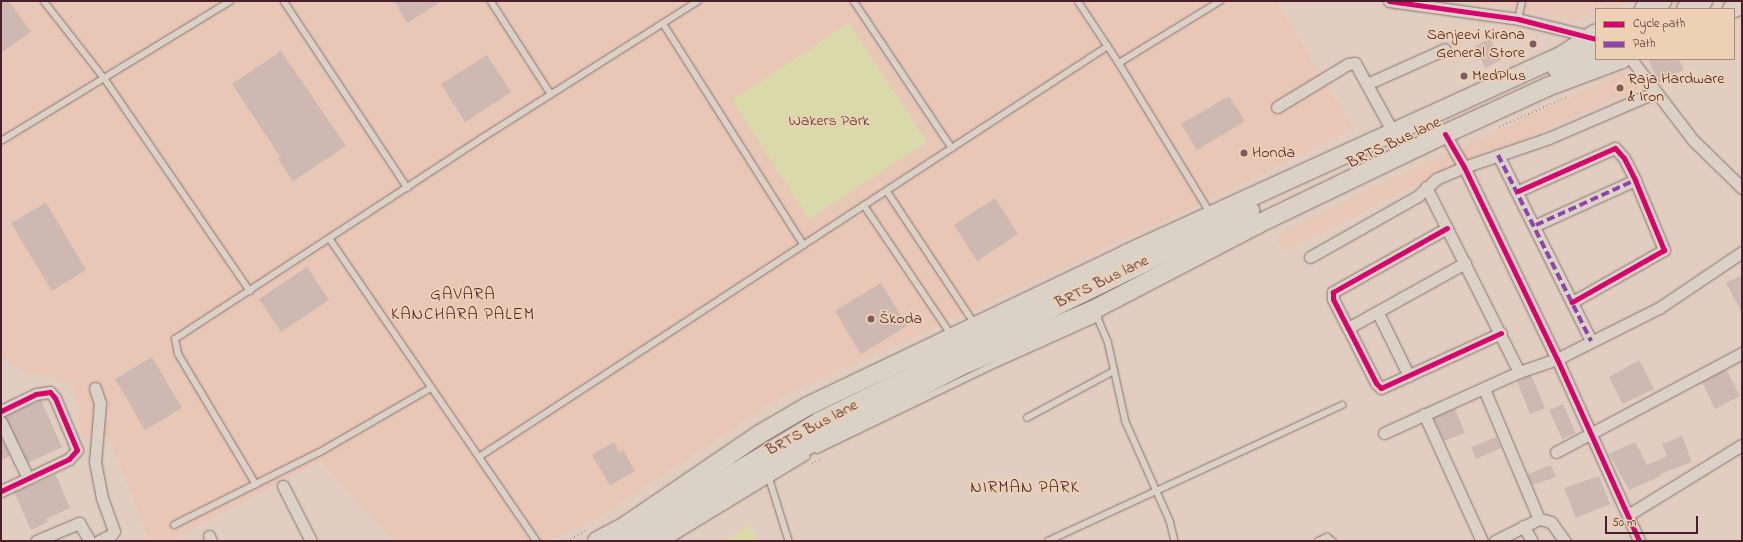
<!DOCTYPE html>
<meta charset="utf-8">
<style>
body{margin:0}
#map{position:relative;width:1743px;height:542px;overflow:hidden;background:#e2cec1;font-family:"Indie Flower",sans-serif}
div>[style]{position:absolute}
.built>*{inset:0;background:#e8c7b7}
.green>*{inset:0;background:#dad9a9}
.building>*{inset:0;background:#ceb8b2}
.path>*{height:2px;margin-top:-1px;transform-origin:0;background:repeating-linear-gradient(90deg,#a79a94 0 1px,transparent 0 4px)}
.roads{filter:drop-shadow(0 0 1px #877572) drop-shadow(0 0 1px #877572)}
.lane>*{height:5.5px;margin:-2.75px;padding:0 2.75px;transform-origin:2.75px;border-radius:2.75px;background:#dbd1c6}
.street>*{height:11px;margin:-5.5px;padding:0 5.5px;transform-origin:5.5px;border-radius:5.5px;background:#dbd1c6}
.primary>*{height:18px;margin:-9px;padding:0 9px;transform-origin:9px;border-radius:9px;background:#dbd1c6}
.quiet>*{height:4px;margin-top:-2px;transform-origin:0;background:repeating-linear-gradient(90deg,#8e44ad 0 8px,transparent 0 12px)}
.cycleway>*{height:5px;margin:-2.5px;padding:0 2.5px;transform-origin:2.5px;border-radius:2.5px;background:#d6006c}
.dots>*{width:11px;height:11px;translate:-50% -50%;box-sizing:border-box;border:2px solid #edd1b4;border-radius:50%}
span{translate:-50% -50%;white-space:nowrap;text-align:center;line-height:1.15;-webkit-text-stroke:3.5px #edd1b4;paint-order:stroke}
.poi-label{font-size:16px;color:#4a1f2b}
.right{translate:-100% -50%;text-align:right}
.left{translate:0 -50%;text-align:left}
.park-label{font-size:16px;color:#5f3c3b}
.street-label{font-size:16px;color:#4a1f2b}
.neighbourhood-label{font-size:17px;color:#4a1f2b;letter-spacing:1px}
.frame{position:absolute;inset:0;border:2px solid #4a1f2b;pointer-events:none}
.legend{position:absolute;left:1595px;top:8px;width:140px;height:52px;box-sizing:border-box;background:#edd1b4;border:1px solid #ac8a7d;margin:0;padding:5px 7px;list-style:none;font-size:12px;color:#4a1f2b}
.legend li{display:flex;align-items:center;gap:8px;height:20px}
.legend b{width:20px;border:1px solid #ac8a7d}
.scale{position:absolute;left:1605px;top:516px;width:93px;height:18px;box-sizing:border-box;border:2px solid #4a1f2b;border-top:0;padding-left:5px;font-size:12px;line-height:14px;white-space:nowrap;color:#4a1f2b;-webkit-text-stroke:3px #edd1b4;paint-order:stroke}
</style>
<div id="map">
<div class="built">
<i style="clip-path:polygon(1px 1px,1276px 1px,1353px 128px,1254px 179px,933px 329px,785px 394px,600px 517px,548px 541px,395px 541px,319px 461px,171px 541px,149px 541px,110px 438px,82px 438px,73px 384px,20px 370px,1px 356px)"></i>
<i style="clip-path:polygon(1462px 1px,1596px 1px,1601px 9px,1575px 20px)"></i>
<i style="clip-path:polygon(1599px 1px,1631px 1px,1614px 9px,1603px 9px)"></i>
<i style="clip-path:polygon(1627px 71px,1641px 88px,1515px 143px,1456px 164px,1283px 252px,1276px 236px,1371px 188px)"></i>
</div>
<div class="green">
<i style="clip-path:polygon(849px 23px,927px 142px,809px 219px,732px 100px)"></i>
<i style="clip-path:polygon(750px 524px,757px 541px,725px 541px)"></i>
</div>
<div class="building">
<i style="clip-path:polygon(1px 1px,9px 1px,31px 32px,1px 53px)"></i>
<i style="clip-path:polygon(394px 1px,442px 1px,407px 23px)"></i>
<i style="clip-path:polygon(1490px 38px,1501px 60px,1485px 68px,1475px 46px)"></i>
<i style="clip-path:polygon(281px 51px,346px 146px,293px 181px,278px 159px,281px 158px,232px 84px)"></i>
<i style="clip-path:polygon(487px 55px,511px 92px,465px 122px,441px 84px)"></i>
<i style="clip-path:polygon(1648px 59px,1679px 59px,1684px 70px,1658px 83px,1652px 75px,1654px 73px)"></i>
<i style="clip-path:polygon(1229px 96px,1245px 121px,1197px 150px,1181px 124px)"></i>
<i style="clip-path:polygon(995px 198px,1018px 234px,977px 261px,954px 225px)"></i>
<i style="clip-path:polygon(46px 203px,86px 270px,52px 291px,11px 223px)"></i>
<i style="clip-path:polygon(307px 267px,329px 300px,281px 332px,259px 299px)"></i>
<i style="clip-path:polygon(1742px 275px,1742px 312px,1726px 283px)"></i>
<i style="clip-path:polygon(881px 283px,907px 326px,861px 354px,835px 311px)"></i>
<i style="clip-path:polygon(152px 357px,182px 408px,145px 430px,115px 379px)"></i>
<i style="clip-path:polygon(1639px 360px,1654px 389px,1623px 404px,1609px 377px)"></i>
<i style="clip-path:polygon(1726px 369px,1740px 396px,1715px 409px,1702px 382px)"></i>
<i style="clip-path:polygon(1531px 375px,1545px 408px,1530px 414px,1517px 381px)"></i>
<i style="clip-path:polygon(41px 400px,62px 447px,28px 463px,5px 417px)"></i>
<i style="clip-path:polygon(1563px 404px,1576px 433px,1562px 439px,1549px 410px)"></i>
<i style="clip-path:polygon(1455px 409px,1465px 433px,1444px 441px,1434px 418px)"></i>
<i style="clip-path:polygon(1682px 436px,1692px 462px,1660px 474px,1661px 476px,1629px 490px,1609px 454px,1635px 442px,1647px 465px,1667px 456px,1662px 444px)"></i>
<i style="clip-path:polygon(1496px 437px,1501px 448px,1476px 459px,1471px 447px)"></i>
<i style="clip-path:polygon(1px 438px,10px 456px,1px 460px)"></i>
<i style="clip-path:polygon(614px 442px,619px 452px,623px 450px,635px 471px,610px 485px,592px 455px)"></i>
<i style="clip-path:polygon(1551px 465px,1556px 477px,1532px 485px,1528px 474px)"></i>
<i style="clip-path:polygon(56px 475px,70px 508px,46px 519px,48px 522px,31px 530px,14px 492px)"></i>
<i style="clip-path:polygon(1599px 476px,1610px 504px,1576px 518px,1564px 488px)"></i>
</div>
<div class="path">
<i style="left:1499px;top:127px;width:74px;rotate:-23.8deg"></i>
<i style="left:812px;top:464px;width:12px;rotate:-31deg"></i>
<i style="left:567px;top:541px;width:21px;rotate:-29deg"></i>
</div>
<div class="roads">
<div class="lane">
<i style="left:44px;top:1px;width:99px;rotate:52deg"></i>
<i style="left:105px;top:79px;width:257px;rotate:55.6deg"></i>
<i style="left:284px;top:1px;width:224px;rotate:56.5deg"></i>
<i style="left:491px;top:1px;width:111px;rotate:57.2deg"></i>
<i style="left:854px;top:1px;width:177px;rotate:56.3deg"></i>
<i style="left:1078px;top:1px;width:74px;rotate:56.5deg"></i>
<i style="left:1119px;top:63px;width:175px;rotate:58.6deg"></i>
<i style="left:1518px;top:19px;width:18px;rotate:-77deg"></i>
<i style="left:663px;top:23px;width:263px;rotate:57.6deg"></i>
<i style="left:1119px;top:63px;width:119px;rotate:-31.5deg"></i>
<i style="left:1px;top:141px;width:268px;rotate:-31.4deg"></i>
<i style="left:887px;top:191px;width:159px;rotate:56.5deg"></i>
<i style="left:864px;top:205px;width:156px;rotate:56deg"></i>
<i style="left:330px;top:239px;width:366px;rotate:55.6deg"></i>
<i style="left:1027px;top:418px;width:99px;rotate:-28.4deg"></i>
<i style="left:817px;top:450px;width:201px;rotate:-25.7deg"></i>
<i style="left:998px;top:363px;width:110px;rotate:-24.2deg"></i>
<i style="left:1098px;top:318px;width:25px;rotate:67deg"></i>
<i style="left:1108px;top:341px;width:83px;rotate:77.5deg"></i>
<i style="left:1126px;top:422px;width:108px;rotate:66deg"></i>
<i style="left:1170px;top:521px;width:21px;rotate:76deg"></i>
<i style="left:479px;top:457px;width:751px;rotate:-33.16deg"></i>
<i style="left:769px;top:477px;width:67px;rotate:72.6deg"></i>
<i style="left:256px;top:485px;width:152px;rotate:-120.8deg"></i>
<i style="left:178px;top:354px;width:15px;rotate:-101deg"></i>
<i style="left:175px;top:339px;width:363px;rotate:-33.2deg"></i>
<i style="left:479px;top:140px;width:259px;rotate:-32.4deg"></i>
<i style="left:174px;top:525px;width:163px;rotate:-26.6deg"></i>
<i style="left:320px;top:452px;width:128px;rotate:-30deg"></i>
<i style="left:668px;top:541px;width:162px;rotate:-31.3deg"></i>
<i style="left:1048px;top:541px;width:324px;rotate:-24.8deg"></i>
<i style="left:1318px;top:541px;width:10px;rotate:-24deg"></i>
<i style="left:1327px;top:537px;width:7px;rotate:34deg"></i>
</div>
<div class="street">
<i style="left:1389px;top:1px;width:130px;rotate:7.9deg"></i>
<i style="left:1518px;top:19px;width:77px;rotate:13.5deg"></i>
<i style="left:1631px;top:59px;width:102px;rotate:52.6deg"></i>
<i style="left:1693px;top:140px;width:69px;rotate:44.4deg"></i>
<i style="left:1367px;top:84px;width:85px;rotate:-24.2deg"></i>
<i style="left:1277px;top:107px;width:83px;rotate:-31.2deg"></i>
<i style="left:1348px;top:64px;width:7px;rotate:-8deg"></i>
<i style="left:1355px;top:63px;width:79px;rotate:61.2deg"></i>
<i style="left:1445px;top:134px;width:38px;rotate:60deg"></i>
<i style="left:1464px;top:167px;width:213px;rotate:64.2deg"></i>
<i style="left:1557px;top:359px;width:200px;rotate:65.7deg"></i>
<i style="left:1498px;top:155px;width:208px;rotate:63.4deg"></i>
<i style="left:1426px;top:187px;width:207px;rotate:63.3deg"></i>
<i style="left:1518px;top:191px;width:106px;rotate:-23.9deg"></i>
<i style="left:1615px;top:148px;width:13px;rotate:48deg"></i>
<i style="left:1624px;top:158px;width:25px;rotate:63deg"></i>
<i style="left:1635px;top:180px;width:76px;rotate:67.5deg"></i>
<i style="left:1664px;top:250px;width:106px;rotate:150.5deg"></i>
<i style="left:1536px;top:225px;width:109px;rotate:-24.4deg"></i>
<i style="left:1447px;top:228px;width:131px;rotate:150.7deg"></i>
<i style="left:1333px;top:292px;width:7px;rotate:90deg"></i>
<i style="left:1333px;top:299px;width:33px;rotate:63deg"></i>
<i style="left:1348px;top:328px;width:62px;rotate:63deg"></i>
<i style="left:1376px;top:383px;width:7px;rotate:45deg"></i>
<i style="left:1381px;top:388px;width:132px;rotate:-24.6deg"></i>
<i style="left:1310px;top:257px;width:124px;rotate:-29.5deg"></i>
<i style="left:1418px;top:196px;width:25px;rotate:-43deg"></i>
<i style="left:1436px;top:179px;width:30px;rotate:-23deg"></i>
<i style="left:1464px;top:167px;width:90px;rotate:-18.8deg"></i>
<i style="left:1549px;top:138px;width:116px;rotate:-23.3deg"></i>
<i style="left:1378px;top:313px;width:70px;rotate:63.8deg"></i>
<i style="left:1348px;top:328px;width:134px;rotate:-29.1deg"></i>
<i style="left:95px;top:388px;width:16px;rotate:72deg"></i>
<i style="left:100px;top:403px;width:59px;rotate:94.8deg"></i>
<i style="left:95px;top:462px;width:37px;rotate:79deg"></i>
<i style="left:102px;top:498px;width:35px;rotate:70deg"></i>
<i style="left:114px;top:531px;width:4px;rotate:124deg"></i>
<i style="left:112px;top:534px;width:15px;rotate:152deg"></i>
<i style="left:1484px;top:389px;width:141px;rotate:67.1deg"></i>
<i style="left:1px;top:411px;width:39px;rotate:-26deg"></i>
<i style="left:36px;top:394px;width:14px;rotate:-8deg"></i>
<i style="left:50px;top:392px;width:8px;rotate:50deg"></i>
<i style="left:55px;top:398px;width:56px;rotate:67.1deg"></i>
<i style="left:77px;top:450px;width:12px;rotate:132deg"></i>
<i style="left:69px;top:459px;width:75px;rotate:154.8deg"></i>
<i style="left:1424px;top:414px;width:140px;rotate:65.5deg"></i>
<i style="left:1px;top:422px;width:62px;rotate:64.3deg"></i>
<i style="left:1384px;top:433px;width:148px;rotate:-24.3deg"></i>
<i style="left:1519px;top:372px;width:40px;rotate:-18.9deg"></i>
<i style="left:1557px;top:359px;width:114px;rotate:-26.6deg"></i>
<i style="left:1659px;top:308px;width:100px;rotate:-34deg"></i>
<i style="left:1556px;top:452px;width:211px;rotate:-28deg"></i>
<i style="left:283px;top:486px;width:62px;rotate:63deg"></i>
<i style="left:1628px;top:515px;width:134px;rotate:-31.6deg"></i>
<i style="left:1523px;top:526px;width:17px;rotate:59deg"></i>
<i style="left:209px;top:536px;width:5px;rotate:68deg"></i>
<i style="left:36px;top:541px;width:47px;rotate:-22.7deg"></i>
<i style="left:79px;top:523px;width:21px;rotate:59deg"></i>
<i style="left:1495px;top:541px;width:49px;rotate:-26.6deg"></i>
<i style="left:1539px;top:519px;width:12px;rotate:14deg"></i>
<i style="left:1551px;top:522px;width:24px;rotate:54deg"></i>
</div>
<div class="primary">
<i style="left:1644px;top:9px;width:20px;rotate:-24deg"></i>
<i style="left:1686px;top:9px;width:19px;rotate:-25deg"></i>
<i style="left:1732px;top:9px;width:11px;rotate:-22deg"></i>
<i style="left:1557px;top:69px;width:43px;rotate:-24.8deg"></i>
<i style="left:597px;top:541px;width:32px;rotate:-28deg"></i>
<i style="left:625px;top:526px;width:163px;rotate:-34.3deg"></i>
<i style="left:760px;top:434px;width:56px;rotate:-30.3deg"></i>
<i style="left:808px;top:406px;width:352px;rotate:-25.5deg"></i>
<i style="left:1126px;top:254px;width:482px;rotate:-24.5deg"></i>
<i style="left:1564px;top:54px;width:38px;rotate:-33deg"></i>
<i style="left:622px;top:541px;width:232px;rotate:-31.2deg"></i>
<i style="left:820px;top:421px;width:479px;rotate:-26deg"></i>
<i style="left:649px;top:541px;width:188px;rotate:-31.1deg"></i>
<i style="left:810px;top:444px;width:170px;rotate:-27.3deg"></i>
<i style="left:961px;top:366px;width:143px;rotate:-23deg"></i>
<i style="left:1093px;top:310px;width:186px;rotate:-27.5deg"></i>
<i style="left:1258px;top:224px;width:208px;rotate:-25.7deg"></i>
<i style="left:1445px;top:134px;width:112px;rotate:-24.7deg"></i>
<i style="left:1547px;top:87px;width:80px;rotate:-20.5deg"></i>
</div>
</div>
<div class="quiet">
<i style="left:1498px;top:155px;width:208px;rotate:63.4deg"></i>
<i style="left:1536px;top:225px;width:109px;rotate:-24.4deg"></i>
</div>
<div class="cycleway">
<i style="left:1389px;top:1px;width:130px;rotate:7.9deg"></i>
<i style="left:1518px;top:19px;width:81px;rotate:14.4deg"></i>
<i style="left:1445px;top:134px;width:38px;rotate:60deg"></i>
<i style="left:1464px;top:167px;width:213px;rotate:64.2deg"></i>
<i style="left:1557px;top:359px;width:200px;rotate:65.7deg"></i>
<i style="left:1518px;top:191px;width:106px;rotate:-23.9deg"></i>
<i style="left:1615px;top:148px;width:13px;rotate:48deg"></i>
<i style="left:1624px;top:158px;width:25px;rotate:63deg"></i>
<i style="left:1635px;top:180px;width:76px;rotate:67.5deg"></i>
<i style="left:1664px;top:250px;width:106px;rotate:150.5deg"></i>
<i style="left:1447px;top:228px;width:131px;rotate:150.7deg"></i>
<i style="left:1333px;top:292px;width:7px;rotate:90deg"></i>
<i style="left:1333px;top:299px;width:33px;rotate:63deg"></i>
<i style="left:1348px;top:328px;width:62px;rotate:63deg"></i>
<i style="left:1376px;top:383px;width:7px;rotate:45deg"></i>
<i style="left:1381px;top:388px;width:132px;rotate:-24.6deg"></i>
<i style="left:1px;top:411px;width:39px;rotate:-26deg"></i>
<i style="left:36px;top:394px;width:14px;rotate:-8deg"></i>
<i style="left:50px;top:392px;width:8px;rotate:50deg"></i>
<i style="left:55px;top:398px;width:56px;rotate:67.1deg"></i>
<i style="left:77px;top:450px;width:12px;rotate:132deg"></i>
<i style="left:69px;top:459px;width:75px;rotate:154.8deg"></i>
</div>
<div class="dots">
<i style="left:1533px;top:44px;background:#7f5c60"></i>
<i style="left:1464px;top:76px;background:#7f5c60"></i>
<i style="left:1620px;top:88px;background:#7f5c60"></i>
<i style="left:1244px;top:153px;background:#7f5c60"></i>
<i style="left:871px;top:319px;background:#7f5c60"></i>
</div>
<div class="poi-label">
<span class="right" style="left:1525px;top:44px">Sanjeevi Kirana<br>General Store</span>
<span class="left" style="left:1472px;top:76px">MedPlus</span>
<span class="left" style="left:1628px;top:88px">Raja Hardware<br>&amp; Iron</span>
<span class="left" style="left:1252px;top:153px">Honda</span>
<span class="left" style="left:879px;top:319px">Škoda</span>
</div>
<div class="park-label">
<span style="left:829px;top:121px">Wakers Park</span>
</div>
<div class="street-label">
<span style="left:1394px;top:143px;rotate:-25deg">BRTS Bus lane</span>
<span style="left:1102px;top:282px;rotate:-26deg">BRTS Bus lane</span>
<span style="left:812px;top:428px;rotate:-28deg">BRTS Bus lane</span>
</div>
<div class="neighbourhood-label">
<span style="left:463px;top:305px">GAVARA<br>KANCHARA PALEM</span>
<span style="left:1025px;top:488px">NIRMAN PARK</span>
</div>
<div class="frame"></div>
<ul class="legend">
<li><b style="height:5px;background:#d6006c"></b>Cycle path</li>
<li><b style="height:5px;background:#8e44ad"></b>Path</li>
</ul>
<div class="scale">50 m</div>
</div>
